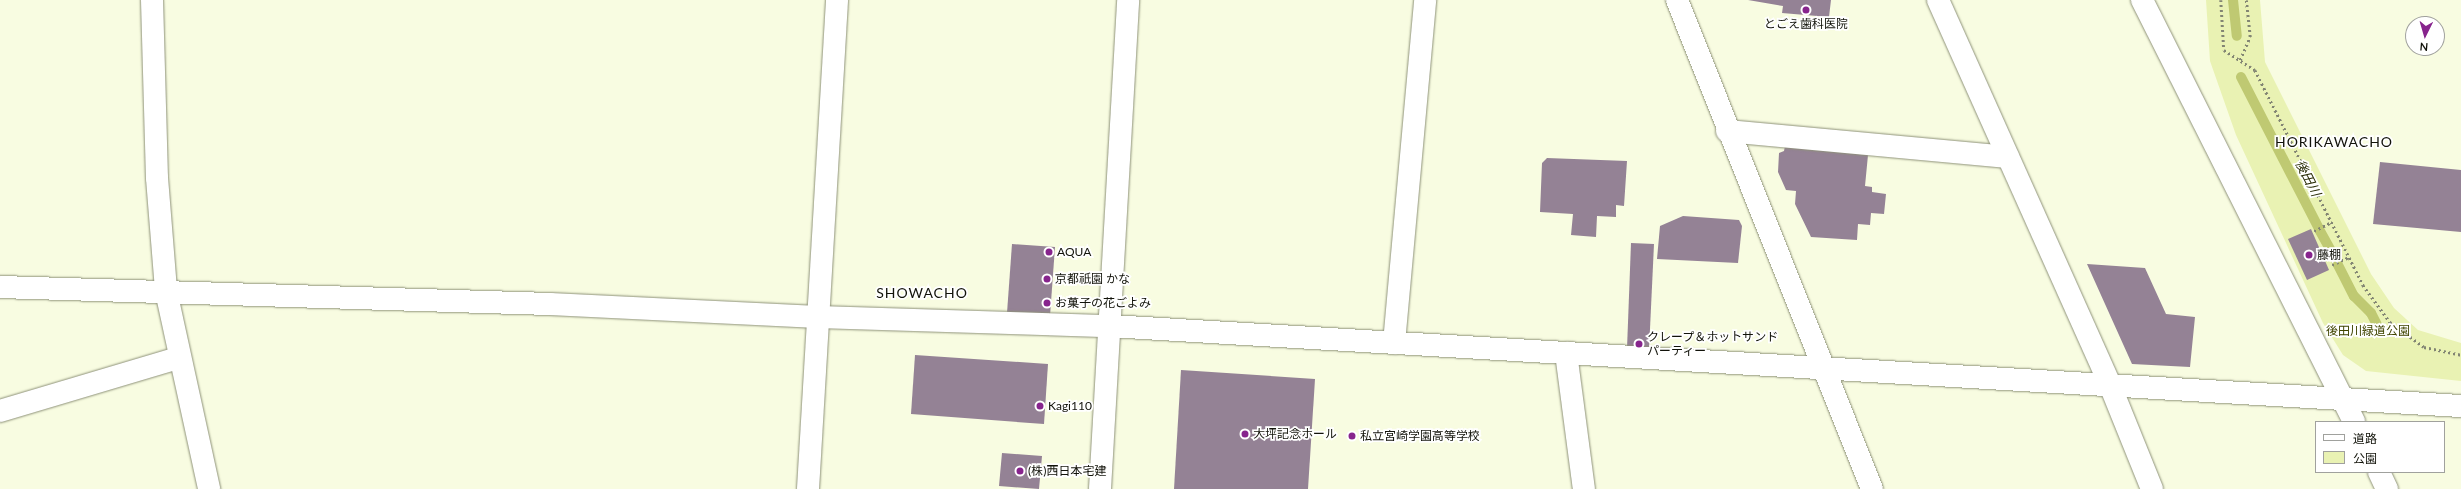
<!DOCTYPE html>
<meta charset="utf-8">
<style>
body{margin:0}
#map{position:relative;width:2461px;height:489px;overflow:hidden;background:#f8fce1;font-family:Lato,"Noto Sans JP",sans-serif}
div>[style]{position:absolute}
.green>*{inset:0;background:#e9f2b3}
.stream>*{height:10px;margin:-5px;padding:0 5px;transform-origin:5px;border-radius:5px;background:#bfc972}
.building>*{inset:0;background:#948295}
.path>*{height:2.5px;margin-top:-1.25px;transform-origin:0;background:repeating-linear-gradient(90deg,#828573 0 2px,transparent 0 5px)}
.roads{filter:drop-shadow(0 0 1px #8e9279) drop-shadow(0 0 1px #8e9279)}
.minor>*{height:22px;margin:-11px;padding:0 11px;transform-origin:11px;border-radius:11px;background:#fff}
.tertiary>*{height:22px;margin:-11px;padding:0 11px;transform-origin:11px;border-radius:11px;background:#fff}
.dots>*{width:11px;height:11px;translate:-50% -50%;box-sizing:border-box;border:2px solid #fff;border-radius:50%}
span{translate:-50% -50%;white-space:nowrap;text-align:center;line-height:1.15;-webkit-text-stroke:3.5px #fff;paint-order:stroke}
.poi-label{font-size:12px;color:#12130a}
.left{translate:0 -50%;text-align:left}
.park-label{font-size:12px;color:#404500}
.water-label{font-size:13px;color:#292c06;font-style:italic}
.quarter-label{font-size:14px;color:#12130a;letter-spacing:1px}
.legend{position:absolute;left:2315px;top:421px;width:130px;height:52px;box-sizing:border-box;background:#fff;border:1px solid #a0a19d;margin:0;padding:5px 7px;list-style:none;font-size:12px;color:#12130a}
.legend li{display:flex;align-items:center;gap:8px;height:20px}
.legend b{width:20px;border:1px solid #a0a19d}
.north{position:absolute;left:2405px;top:16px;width:40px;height:40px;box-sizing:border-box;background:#fff;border:1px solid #a0a19d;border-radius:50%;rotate:185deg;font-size:11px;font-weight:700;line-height:16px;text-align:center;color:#12130a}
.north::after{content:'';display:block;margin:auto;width:14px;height:18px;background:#87248d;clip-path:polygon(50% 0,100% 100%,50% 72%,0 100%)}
</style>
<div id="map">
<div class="green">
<i style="clip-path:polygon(2206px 0,2260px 0,2265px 62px,2371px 274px,2394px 308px,2418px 330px,2461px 343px,2461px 381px,2366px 371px,2343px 355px,2323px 323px,2236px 135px,2210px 61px)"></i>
</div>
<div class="stream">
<i style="left:2233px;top:0;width:36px;rotate:84deg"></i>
<i style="left:2241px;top:77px;width:169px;rotate:62.8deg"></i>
<i style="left:2320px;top:231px;width:33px;rotate:61deg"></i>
<i style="left:2338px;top:265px;width:35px;rotate:63deg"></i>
<i style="left:2354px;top:296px;width:24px;rotate:45deg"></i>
<i style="left:2371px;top:313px;width:20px;rotate:63deg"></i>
</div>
<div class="building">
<i style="clip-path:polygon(1748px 0,1831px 0,1829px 17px,1782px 13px,1783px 6px)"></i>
<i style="clip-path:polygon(1785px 146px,1868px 155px,1865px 186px,1872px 187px,1872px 192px,1886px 194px,1884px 214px,1871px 213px,1870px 225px,1858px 224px,1857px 240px,1811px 237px,1795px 204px,1796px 191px,1786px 190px,1778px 172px,1779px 153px,1784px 151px)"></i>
<i style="clip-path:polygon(1547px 158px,1627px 161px,1624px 206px,1616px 205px,1616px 217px,1597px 216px,1596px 237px,1571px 235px,1573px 214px,1540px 212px,1542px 163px)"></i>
<i style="clip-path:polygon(2380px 162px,2461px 170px,2461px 232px,2373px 224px)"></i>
<i style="clip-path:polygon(1683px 216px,1739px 220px,1742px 226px,1738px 263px,1657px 259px,1660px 226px)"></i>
<i style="clip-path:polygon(2311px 229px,2329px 270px,2307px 280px,2288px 239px)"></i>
<i style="clip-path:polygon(1631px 243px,1654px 244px,1649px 350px,1627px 349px)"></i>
<i style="clip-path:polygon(1012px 244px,1055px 247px,1050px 316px,1007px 313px)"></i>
<i style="clip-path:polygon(2087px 264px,2145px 268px,2166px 314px,2195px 317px,2190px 367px,2132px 364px)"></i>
<i style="clip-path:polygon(915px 355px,1048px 364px,1044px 424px,911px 414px)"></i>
<i style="clip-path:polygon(1181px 370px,1315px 379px,1308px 489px,1174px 489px)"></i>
<i style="clip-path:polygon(1002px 453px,1042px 456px,1039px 489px,999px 486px)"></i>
</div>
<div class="path">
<i style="left:2221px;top:0;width:50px;rotate:86.6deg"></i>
<i style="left:2224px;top:50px;width:37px;rotate:33deg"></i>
<i style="left:2255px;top:70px;width:241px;rotate:63.3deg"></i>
<i style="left:2363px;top:285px;width:46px;rotate:53.9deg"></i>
<i style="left:2390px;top:322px;width:42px;rotate:36.3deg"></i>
<i style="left:2424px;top:347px;width:38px;rotate:12deg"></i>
<i style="left:2240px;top:60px;width:25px;rotate:-67deg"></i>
<i style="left:2250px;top:37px;width:37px;rotate:-96deg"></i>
<i style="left:2314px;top:231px;width:20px;rotate:-27deg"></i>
<i style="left:2332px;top:265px;width:19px;rotate:-25deg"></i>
</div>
<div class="roads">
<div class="minor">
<i style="left:152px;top:0;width:178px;rotate:88.4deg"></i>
<i style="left:157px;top:178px;width:113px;rotate:85.4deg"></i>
<i style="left:166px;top:291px;width:203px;rotate:77.7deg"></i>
<i style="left:1677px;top:0;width:526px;rotate:68.26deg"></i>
<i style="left:1938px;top:0;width:422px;rotate:65.9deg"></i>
<i style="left:2110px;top:385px;width:112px;rotate:68deg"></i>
<i style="left:2142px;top:0;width:472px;rotate:63.3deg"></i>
<i style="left:1727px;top:131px;width:282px;rotate:5.3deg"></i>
<i style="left:0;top:287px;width:550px;rotate:1.77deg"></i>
<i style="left:550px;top:304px;width:268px;rotate:2.8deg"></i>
<i style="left:818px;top:317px;width:292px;rotate:1.8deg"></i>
<i style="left:1110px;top:326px;width:1353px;rotate:3.39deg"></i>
<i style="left:1394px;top:343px;width:344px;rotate:-84.8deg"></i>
<i style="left:1566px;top:353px;width:137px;rotate:82.5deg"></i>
<i style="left:0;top:411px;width:186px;rotate:-16.6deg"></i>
<i style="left:2379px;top:472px;width:19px;rotate:65deg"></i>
<i style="left:808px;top:489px;width:490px;rotate:-86.6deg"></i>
</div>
<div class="tertiary">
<i style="left:1100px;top:489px;width:490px;rotate:-86.7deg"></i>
</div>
</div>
<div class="dots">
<i style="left:1806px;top:10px;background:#87248d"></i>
<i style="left:1049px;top:252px;background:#87248d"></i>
<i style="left:2309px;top:255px;background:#87248d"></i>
<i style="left:1047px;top:279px;background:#87248d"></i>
<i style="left:1047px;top:303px;background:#87248d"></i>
<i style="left:1639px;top:344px;background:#87248d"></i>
<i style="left:1040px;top:406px;background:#87248d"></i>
<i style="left:1245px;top:434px;background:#87248d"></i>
<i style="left:1352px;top:436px;background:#87248d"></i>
<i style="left:1020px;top:471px;background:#87248d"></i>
</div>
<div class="poi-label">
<span style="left:1806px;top:24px">とごえ歯科医院</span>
<span class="left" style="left:1057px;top:252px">AQUA</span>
<span class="left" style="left:2317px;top:255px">藤棚</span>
<span class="left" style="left:1055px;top:279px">京都祇園 かな</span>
<span class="left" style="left:1055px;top:303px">お菓子の花ごよみ</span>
<span class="left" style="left:1647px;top:344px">クレープ＆ホットサンド<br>パーティー</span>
<span class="left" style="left:1048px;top:406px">Kagi110</span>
<span class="left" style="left:1253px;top:434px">大坪記念ホール</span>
<span class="left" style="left:1360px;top:436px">私立宮崎学園高等学校</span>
<span class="left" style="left:1028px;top:471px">(株)西日本宅建</span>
</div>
<div class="park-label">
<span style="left:2368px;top:331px">後田川緑道公園</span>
</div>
<div class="water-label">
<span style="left:2308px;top:178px;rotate:63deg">後田川</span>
</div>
<div class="quarter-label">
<span style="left:2334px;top:142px">HORIKAWACHO</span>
<span style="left:922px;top:293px">SHOWACHO</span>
</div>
<ul class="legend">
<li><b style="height:5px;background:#fff"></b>道路</li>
<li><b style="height:11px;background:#e9f2b3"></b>公園</li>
</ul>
<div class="north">N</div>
</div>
